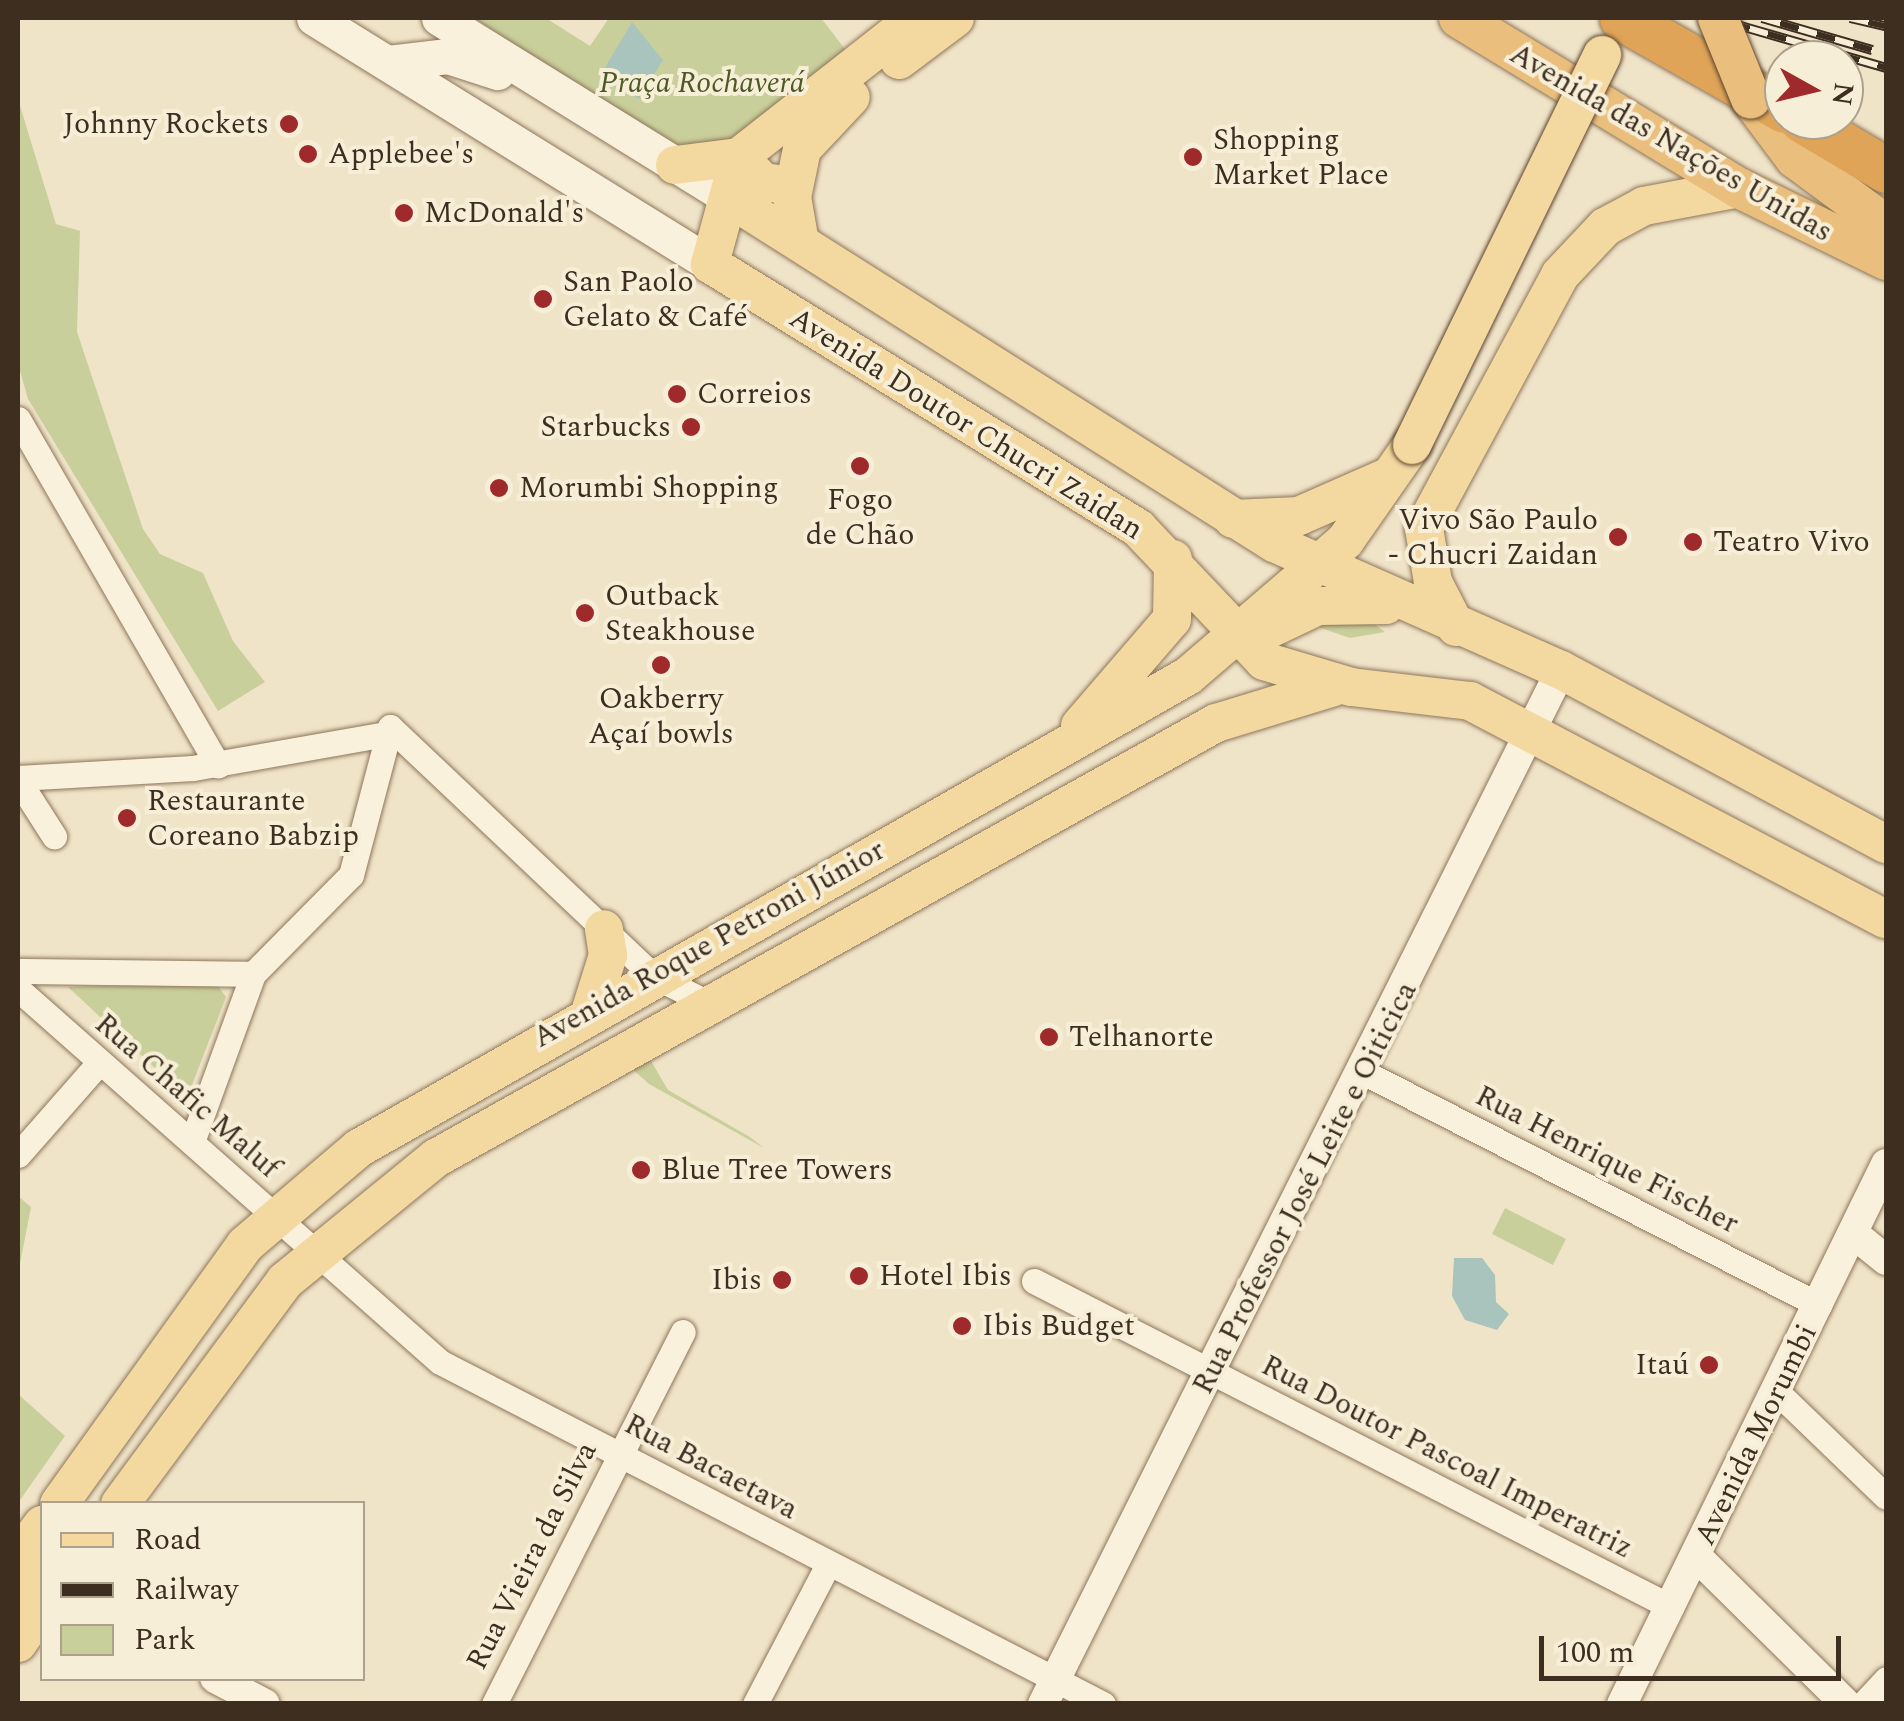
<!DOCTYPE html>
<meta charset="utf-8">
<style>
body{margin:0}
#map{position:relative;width:1904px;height:1721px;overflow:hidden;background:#f0e4c8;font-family:Spectral,serif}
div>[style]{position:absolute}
.green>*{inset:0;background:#c9cf9b}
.water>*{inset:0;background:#a9c4bc}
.roads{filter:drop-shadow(0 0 2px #8d765c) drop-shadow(0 0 2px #8d765c)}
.minor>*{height:25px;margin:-12.5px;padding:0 12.5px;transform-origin:12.5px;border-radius:12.5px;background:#faf1dc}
.tertiary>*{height:30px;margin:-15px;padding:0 15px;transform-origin:15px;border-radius:15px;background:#faf1dc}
.secondary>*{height:35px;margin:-17.5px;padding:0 17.5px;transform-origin:17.5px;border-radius:17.5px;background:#faf1dc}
.primary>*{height:38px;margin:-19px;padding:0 19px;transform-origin:19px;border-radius:19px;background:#f3d9a0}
.trunk>*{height:40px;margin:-20px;padding:0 20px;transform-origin:20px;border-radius:20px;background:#eabe7c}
.motorway>*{height:45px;margin:-22.5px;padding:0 22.5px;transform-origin:22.5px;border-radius:22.5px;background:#e0a458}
.rail>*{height:10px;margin-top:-5px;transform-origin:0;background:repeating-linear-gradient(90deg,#f7eed8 0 19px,#3d2e20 0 38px);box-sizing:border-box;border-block:2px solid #3d2e20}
.bridges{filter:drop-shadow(0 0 2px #5b4430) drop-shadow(0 0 2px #5b4430)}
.primary-bridge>*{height:38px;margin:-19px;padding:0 19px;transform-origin:19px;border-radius:19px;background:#f3d9a0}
.trunk-bridge>*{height:40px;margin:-20px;padding:0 20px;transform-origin:20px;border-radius:20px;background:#eabe7c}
.dots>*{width:28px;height:28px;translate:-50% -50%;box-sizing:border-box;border:5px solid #f7eed8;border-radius:50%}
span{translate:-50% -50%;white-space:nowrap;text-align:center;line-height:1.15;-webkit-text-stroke:8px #f7eed8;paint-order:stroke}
.park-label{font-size:30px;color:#4d5a26;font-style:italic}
.poi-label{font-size:30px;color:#3d2e20}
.right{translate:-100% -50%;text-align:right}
.left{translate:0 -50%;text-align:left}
.street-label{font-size:30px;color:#3d2e20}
.frame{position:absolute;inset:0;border:20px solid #3d2e20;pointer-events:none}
.legend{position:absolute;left:40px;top:1501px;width:325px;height:180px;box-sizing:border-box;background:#f7eed8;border:2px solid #ada18e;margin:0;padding:12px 18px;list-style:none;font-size:30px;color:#3d2e20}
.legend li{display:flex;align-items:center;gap:20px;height:50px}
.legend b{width:50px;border:2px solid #ada18e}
.north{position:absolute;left:1764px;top:40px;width:100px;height:100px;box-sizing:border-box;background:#f7eed8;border:2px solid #ada18e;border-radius:50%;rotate:98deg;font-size:28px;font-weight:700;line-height:40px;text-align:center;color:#3d2e20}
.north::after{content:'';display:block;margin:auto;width:35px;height:45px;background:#9e2a2b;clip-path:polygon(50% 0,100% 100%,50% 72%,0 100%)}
.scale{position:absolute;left:1539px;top:1636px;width:302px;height:45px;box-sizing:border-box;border:5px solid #3d2e20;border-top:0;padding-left:12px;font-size:30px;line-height:35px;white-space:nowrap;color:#3d2e20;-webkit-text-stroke:8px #f7eed8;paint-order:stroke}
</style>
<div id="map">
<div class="green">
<i style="clip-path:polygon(474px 18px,546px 18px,590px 46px,609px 18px,821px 18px,848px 53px,725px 152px,678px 152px)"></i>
<i style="clip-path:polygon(18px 99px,56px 224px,80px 231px,77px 332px,143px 529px,160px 554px,203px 573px,233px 641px,265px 682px,218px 711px,28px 399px,18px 364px)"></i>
<i style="clip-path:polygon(1373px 623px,1385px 632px,1350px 638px,1312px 625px)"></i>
<i style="clip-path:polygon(215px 982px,226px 997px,187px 1098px,68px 987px)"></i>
<i style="clip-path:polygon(648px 1056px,668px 1090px,750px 1137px,764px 1148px,649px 1084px,630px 1067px)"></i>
<i style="clip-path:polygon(18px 1196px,31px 1207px,18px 1274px)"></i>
<i style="clip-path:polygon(1505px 1208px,1566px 1239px,1553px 1265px,1492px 1234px)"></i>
<i style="clip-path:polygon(18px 1394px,65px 1436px,18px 1503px)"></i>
</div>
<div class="water">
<i style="clip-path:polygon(632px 22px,663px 60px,639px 99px,600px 76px)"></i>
<i style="clip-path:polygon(1454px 1258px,1482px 1258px,1495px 1275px,1496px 1302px,1509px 1314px,1497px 1330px,1465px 1320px,1452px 1296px)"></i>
</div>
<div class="roads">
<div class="minor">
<i style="left:18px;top:419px;width:400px;rotate:60deg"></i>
<i style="left:18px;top:778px;width:175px;rotate:-3.3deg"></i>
<i style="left:193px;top:768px;width:195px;rotate:-10deg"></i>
<i style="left:18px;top:780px;width:67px;rotate:57.3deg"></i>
<i style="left:18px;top:971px;width:235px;rotate:0.7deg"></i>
<i style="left:253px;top:974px;width:139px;rotate:-45.3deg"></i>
<i style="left:351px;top:875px;width:153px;rotate:-75.2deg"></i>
<i style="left:390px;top:727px;width:361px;rotate:43.4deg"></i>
<i style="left:652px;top:975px;width:63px;rotate:26.6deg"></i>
<i style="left:18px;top:989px;width:563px;rotate:41.47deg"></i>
<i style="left:440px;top:1362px;width:746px;rotate:27.29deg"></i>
<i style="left:1365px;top:1073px;width:510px;rotate:27.07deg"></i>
<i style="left:192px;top:1142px;width:179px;rotate:-70deg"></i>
<i style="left:18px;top:1155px;width:121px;rotate:-48.7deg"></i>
<i style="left:1034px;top:1281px;width:716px;rotate:27.1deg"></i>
<i style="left:1777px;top:1392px;width:151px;rotate:43.9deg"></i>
<i style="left:494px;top:1704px;width:417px;rotate:-63.1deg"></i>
<i style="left:755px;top:1704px;width:156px;rotate:-62.4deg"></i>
<i style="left:1863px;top:1704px;width:34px;rotate:-47deg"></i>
</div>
<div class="tertiary">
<i style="left:1854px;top:1234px;width:41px;rotate:39.1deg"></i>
<i style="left:1697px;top:1557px;width:209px;rotate:44.6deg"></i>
<i style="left:215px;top:1678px;width:56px;rotate:27.5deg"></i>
<i style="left:1043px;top:1704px;width:1156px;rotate:-63.39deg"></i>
<i style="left:1622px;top:1704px;width:601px;rotate:-63.95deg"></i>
</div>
<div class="secondary">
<i style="left:314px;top:18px;width:466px;rotate:31.8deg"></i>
<i style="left:439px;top:18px;width:341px;rotate:31.8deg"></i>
<i style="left:388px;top:63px;width:60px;rotate:-6.7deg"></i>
<i style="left:448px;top:56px;width:52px;rotate:18.1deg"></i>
</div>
<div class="primary">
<i style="left:916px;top:18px;width:225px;rotate:141.9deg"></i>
<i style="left:739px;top:157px;width:111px;rotate:105.2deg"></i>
<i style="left:710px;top:264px;width:503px;rotate:31.67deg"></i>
<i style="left:1138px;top:528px;width:183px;rotate:46.5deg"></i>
<i style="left:1264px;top:661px;width:91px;rotate:16.6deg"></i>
<i style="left:1351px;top:687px;width:120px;rotate:6.7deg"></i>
<i style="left:1470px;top:701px;width:470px;rotate:27.7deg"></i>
<i style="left:899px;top:60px;width:70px;rotate:-36.9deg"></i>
<i style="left:675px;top:165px;width:64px;rotate:-7.1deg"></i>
<i style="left:739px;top:157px;width:35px;rotate:46deg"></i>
<i style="left:763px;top:182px;width:31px;rotate:7deg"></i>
<i style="left:729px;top:198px;width:645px;rotate:32.33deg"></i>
<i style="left:1274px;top:543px;width:314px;rotate:23.9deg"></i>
<i style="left:1561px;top:670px;width:369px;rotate:28.2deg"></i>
<i style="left:799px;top:237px;width:41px;rotate:-99.9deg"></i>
<i style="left:792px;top:197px;width:49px;rotate:-78.2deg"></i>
<i style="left:802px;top:149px;width:71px;rotate:-46.7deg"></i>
<i style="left:1233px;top:519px;width:66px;rotate:-2.6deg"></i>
<i style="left:1299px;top:516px;width:97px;rotate:-23.7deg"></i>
<i style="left:1456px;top:627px;width:51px;rotate:-117.1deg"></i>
<i style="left:1433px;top:582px;width:55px;rotate:-99.5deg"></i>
<i style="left:1424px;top:528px;width:287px;rotate:-61.7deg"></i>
<i style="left:1560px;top:275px;width:66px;rotate:-46.8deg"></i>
<i style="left:1605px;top:227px;width:44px;rotate:-28.3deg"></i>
<i style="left:1644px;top:206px;width:97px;rotate:-10.7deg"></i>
<i style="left:1263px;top:632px;width:61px;rotate:-25.3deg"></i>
<i style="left:1318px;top:606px;width:68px;rotate:-0.8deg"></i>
<i style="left:1080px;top:726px;width:141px;rotate:-49.3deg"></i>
<i style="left:1172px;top:619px;width:60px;rotate:-89deg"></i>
<i style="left:591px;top:1009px;width:57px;rotate:-72.5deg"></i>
<i style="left:608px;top:955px;width:26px;rotate:-99deg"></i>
<i style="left:59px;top:1504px;width:319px;rotate:-54.3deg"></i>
<i style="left:245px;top:1245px;width:150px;rotate:-40.4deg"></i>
<i style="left:359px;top:1148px;width:954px;rotate:-29.66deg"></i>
<i style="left:1188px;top:676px;width:207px;rotate:-40.7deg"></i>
<i style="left:1345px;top:541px;width:117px;rotate:-55.1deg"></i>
<i style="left:120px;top:1504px;width:277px;rotate:-53.5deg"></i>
<i style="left:285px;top:1281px;width:195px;rotate:-39.2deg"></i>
<i style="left:436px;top:1158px;width:893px;rotate:-29.15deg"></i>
<i style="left:1216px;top:723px;width:123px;rotate:-17deg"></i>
<i style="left:18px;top:1558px;width:41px;rotate:-54deg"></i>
<i style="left:18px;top:1598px;width:42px;rotate:-54.8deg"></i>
<i style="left:18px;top:1643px;width:42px;rotate:-55.6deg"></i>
</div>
<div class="trunk">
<i style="left:1459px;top:18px;width:328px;rotate:31.3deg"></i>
<i style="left:1739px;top:188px;width:164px;rotate:26.1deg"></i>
<i style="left:1751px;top:99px;width:74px;rotate:53.3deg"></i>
<i style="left:1795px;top:158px;width:113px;rotate:36.4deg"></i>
</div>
<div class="motorway">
<i style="left:1622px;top:18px;width:186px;rotate:29.6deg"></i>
<i style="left:1802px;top:120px;width:98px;rotate:30.8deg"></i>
</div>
</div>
<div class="rail">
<i style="left:1713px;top:18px;width:180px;rotate:16.1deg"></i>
<i style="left:1762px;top:18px;width:115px;rotate:16.2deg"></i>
<i style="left:1850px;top:18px;width:37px;rotate:13deg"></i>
</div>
<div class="bridges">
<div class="primary-bridge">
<i style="left:1412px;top:445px;width:434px;rotate:-64deg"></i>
</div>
<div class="trunk-bridge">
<i style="left:1718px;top:18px;width:87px;rotate:67.8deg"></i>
</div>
</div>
<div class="dots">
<i style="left:289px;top:124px;background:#9e2a2b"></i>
<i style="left:308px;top:154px;background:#9e2a2b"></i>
<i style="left:1193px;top:157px;background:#9e2a2b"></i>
<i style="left:404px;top:213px;background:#9e2a2b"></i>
<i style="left:543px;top:299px;background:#9e2a2b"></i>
<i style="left:677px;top:394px;background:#9e2a2b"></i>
<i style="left:691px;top:427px;background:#9e2a2b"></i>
<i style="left:860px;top:466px;background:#9e2a2b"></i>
<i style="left:499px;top:488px;background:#9e2a2b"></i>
<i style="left:1618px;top:537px;background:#9e2a2b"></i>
<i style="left:1693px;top:542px;background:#9e2a2b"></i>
<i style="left:585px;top:613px;background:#9e2a2b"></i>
<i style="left:661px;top:665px;background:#9e2a2b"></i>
<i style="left:127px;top:818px;background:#9e2a2b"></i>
<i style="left:1049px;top:1037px;background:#9e2a2b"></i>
<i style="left:641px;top:1170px;background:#9e2a2b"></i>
<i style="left:859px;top:1276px;background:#9e2a2b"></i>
<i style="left:782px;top:1280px;background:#9e2a2b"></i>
<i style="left:962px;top:1326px;background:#9e2a2b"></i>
<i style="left:1709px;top:1365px;background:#9e2a2b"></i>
</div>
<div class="park-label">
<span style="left:702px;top:83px">Praça Rochaverá</span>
</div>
<div class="poi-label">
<span class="right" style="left:269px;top:124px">Johnny Rockets</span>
<span class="left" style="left:1213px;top:157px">Shopping<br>Market Place</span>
<span class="left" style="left:328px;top:154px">Applebee's</span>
<span class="left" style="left:424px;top:213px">McDonald's</span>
<span class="left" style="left:563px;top:299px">San Paolo<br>Gelato &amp; Café</span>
<span class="left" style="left:697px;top:394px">Correios</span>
<span class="right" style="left:671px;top:427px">Starbucks</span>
<span class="left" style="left:519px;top:488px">Morumbi Shopping</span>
<span style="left:860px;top:517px">Fogo<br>de Chão</span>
<span class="right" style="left:1598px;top:537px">Vivo São Paulo<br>- Chucri Zaidan</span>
<span class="left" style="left:1713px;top:542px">Teatro Vivo</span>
<span class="left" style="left:605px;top:613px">Outback<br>Steakhouse</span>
<span style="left:661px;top:716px">Oakberry<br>Açaí bowls</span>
<span class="left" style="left:147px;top:818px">Restaurante<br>Coreano Babzip</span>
<span class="left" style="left:1069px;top:1037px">Telhanorte</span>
<span class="left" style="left:661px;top:1170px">Blue Tree Towers</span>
<span class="left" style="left:879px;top:1276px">Hotel Ibis</span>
<span class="right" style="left:762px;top:1280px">Ibis</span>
<span class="left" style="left:982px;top:1326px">Ibis Budget</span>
<span class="right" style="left:1689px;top:1365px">Itaú</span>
</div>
<div class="street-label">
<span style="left:1671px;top:143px;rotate:30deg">Avenida das Nações Unidas</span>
<span style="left:966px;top:424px;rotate:32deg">Avenida Doutor Chucri Zaidan</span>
<span style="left:709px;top:944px;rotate:-29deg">Avenida Roque Petroni Júnior</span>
<span style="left:187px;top:1096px;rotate:41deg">Rua Chafic Maluf</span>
<span style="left:1607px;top:1160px;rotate:27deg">Rua Henrique Fischer</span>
<span style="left:1305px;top:1188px;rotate:-63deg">Rua Professor José Leite e Oiticica</span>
<span style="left:1756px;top:1435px;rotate:-64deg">Avenida Morumbi</span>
<span style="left:1447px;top:1457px;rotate:27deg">Rua Doutor Pascoal Imperatriz</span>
<span style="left:711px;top:1467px;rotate:28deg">Rua Bacaetava</span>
<span style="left:532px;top:1556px;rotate:-63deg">Rua Vieira da Silva</span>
</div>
<div class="frame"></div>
<ul class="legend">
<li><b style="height:12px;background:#f3d9a0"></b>Road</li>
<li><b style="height:12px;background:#3d2e20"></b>Railway</li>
<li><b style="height:28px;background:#c9cf9b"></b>Park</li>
</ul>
<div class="north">N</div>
<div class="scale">100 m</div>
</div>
